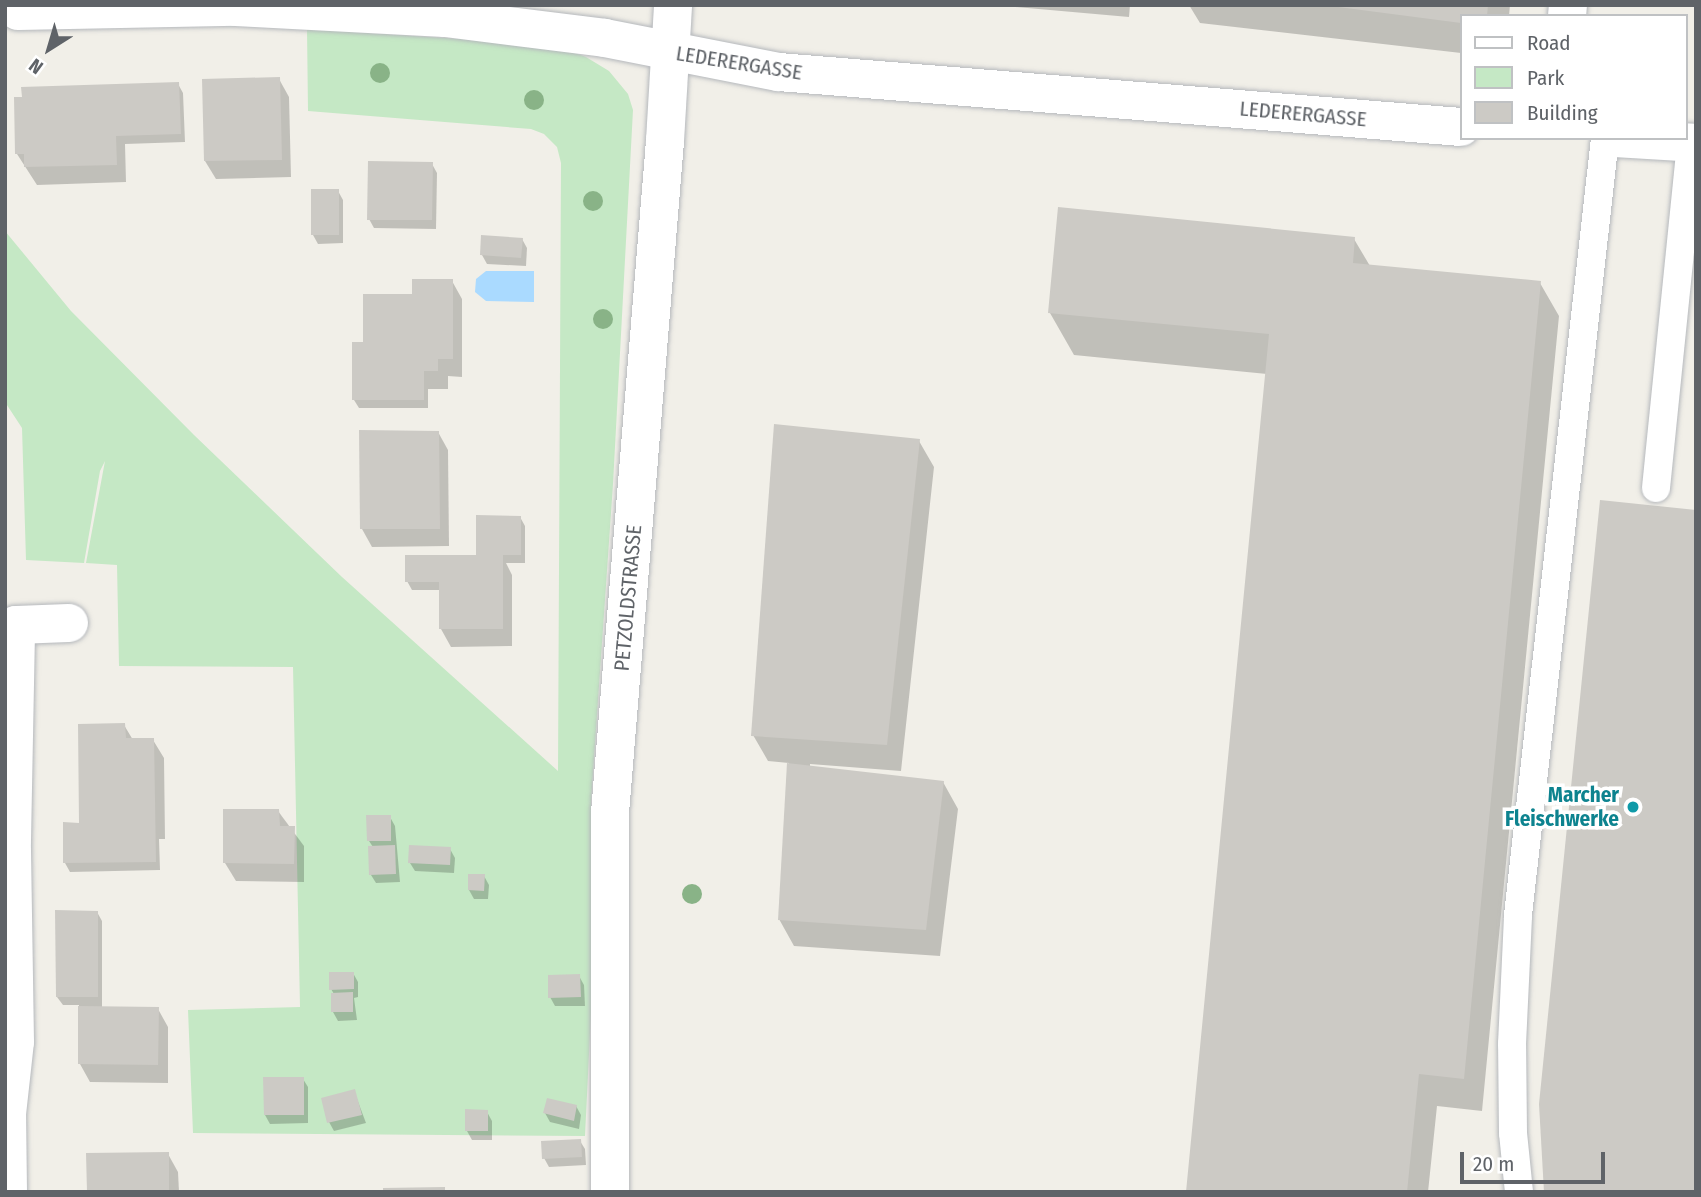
<!DOCTYPE html>
<style>
body{margin:0}
#map{position:relative;width:1701px;height:1197px;overflow:hidden;background:#f1efe8;font-family:"Fira Sans Condensed",sans-serif}
div>[style]{position:absolute}
.green>*{inset:0;background:#c5e8c5}
.water>*{inset:0;background:#aadaff}
.shadow>*{inset:0;background:#0003}
.building>*{inset:0;background:#cccac5}
.roads{filter:drop-shadow(0 0 2px #b5b8bc) drop-shadow(0 0 2px #b5b8bc)}
.lane>*{height:28px;margin:-14px;padding:0 14px;transform-origin:14px;border-radius:14px;background:#fff}
.street>*{height:38px;margin:-19px;padding:0 19px;transform-origin:19px;border-radius:19px;background:#fff}
.trees>*{width:20px;height:20px;margin:-10px;border-radius:50%;background:#89b387}
.dots>*{width:19px;height:19px;translate:-50% -50%;box-sizing:border-box;border:4px solid #fff;border-radius:50%}
span{translate:-50% -50%;white-space:nowrap;text-align:center;line-height:1.15;-webkit-text-stroke:7px #fff;paint-order:stroke}
.street-label{font-size:21px;color:#5f6368}
.culture-label{font-size:21px;color:#0d838f;font-weight:700}
.right{translate:-100% -50%;text-align:right}
.frame{position:absolute;inset:0;border:7px solid #5f6368;pointer-events:none}
.legend{position:absolute;left:1460px;top:14px;width:228px;height:126px;box-sizing:border-box;background:#fff;border:2px solid #bfc1c3;margin:0;padding:9px 12px;list-style:none;font-size:21px;color:#5f6368}
.legend li{display:flex;align-items:center;gap:14px;height:35px}
.legend b{width:35px;border:2px solid #bfc1c3}
.north{position:absolute;left:14px;top:14px;width:70px;height:70px;-webkit-text-stroke:5px #fff;paint-order:stroke;rotate:217deg;font-size:19px;font-weight:700;line-height:28px;text-align:center;color:#5f6368}
.north::after{content:'';display:block;margin:auto;width:24px;height:32px;background:#5f6368;clip-path:polygon(50% 0,100% 100%,50% 72%,0 100%)}
.scale{position:absolute;left:1460px;top:1152px;width:145px;height:32px;box-sizing:border-box;border:4px solid #5f6368;border-top:0;padding-left:9px;font-size:21px;line-height:24px;white-space:nowrap;color:#5f6368;-webkit-text-stroke:5px #fff;paint-order:stroke}
</style>
<div id="map">
<div class="green">
<i style="clip-path:polygon(307px 29px,536px 44px,564px 49px,586px 57px,609px 71px,628px 94px,633px 110px,613px 484px,591px 802px,593px 972px,585px 1136px,193px 1133px,188px 1010px,300px 1007px,293px 667px,119px 666px,117px 565px,86px 563px,105px 461px,100px 471px,84px 563px,26px 560px,22px 428px,5px 402px,5px 231px,71px 311px,194px 435px,342px 577px,558px 771px,561px 163px,557px 147px,544px 134px,531px 129px,308px 111px)"></i>
</div>
<div class="water">
<i style="clip-path:polygon(486px 271px,534px 271px,534px 302px,486px 301px,475px 292px,476px 279px)"></i>
</div>
<div class="shadow">
<i style="clip-path:polygon(994px 5px,1130px 5px,1129px 17px)"></i>
<i style="clip-path:polygon(1189px 5px,1510px 5px,1509px 16px,1461px 16px,1461px 53px,1200px 23px)"></i>
<i style="clip-path:polygon(279px 79px,289px 97px,291px 177px,216px 179px,205px 161px)"></i>
<i style="clip-path:polygon(178px 84px,183px 93px,185px 142px,125px 144px,126px 182px,37px 185px,17px 154px)"></i>
<i style="clip-path:polygon(432px 164px,437px 173px,436px 229px,374px 228px,369px 219px)"></i>
<i style="clip-path:polygon(338px 191px,343px 200px,343px 243px,318px 244px,313px 235px)"></i>
<i style="clip-path:polygon(522px 239px,527px 248px,526px 266px,487px 264px,482px 255px)"></i>
<i style="clip-path:polygon(1354px 239px,1370px 266px,1540px 283px,1559px 316px,1482px 1111px,1437px 1106px,1428px 1192px,1188px 1192px,1267px 374px,1074px 355px,1050px 313px)"></i>
<i style="clip-path:polygon(452px 281px,462px 299px,462px 377px,448px 376px,448px 389px,428px 389px,428px 408px,359px 408px,354px 400px,364px 344px,414px 296px)"></i>
<i style="clip-path:polygon(438px 432px,448px 450px,449px 546px,372px 547px,362px 529px)"></i>
<i style="clip-path:polygon(919px 441px,934px 467px,901px 771px,810px 764px,810px 768px,943px 782px,958px 809px,940px 956px,794px 946px,779px 919px,789px 763px,768px 761px,753px 735px)"></i>
<i style="clip-path:polygon(520px 517px,525px 526px,525px 563px,506px 563px,512px 575px,512px 646px,451px 647px,441px 629px,441px 590px,412px 590px,407px 581px,479px 557px)"></i>
<i style="clip-path:polygon(124px 725px,133px 740px,153px 740px,164px 758px,165px 839px,159px 839px,160px 870px,70px 872px,65px 863px)"></i>
<i style="clip-path:polygon(278px 811px,304px 846px,304px 882px,236px 881px,225px 863px)"></i>
<i style="clip-path:polygon(390px 817px,395px 826px,400px 882px,376px 883px,371px 875px,373px 847px,369px 841px)"></i>
<i style="clip-path:polygon(450px 849px,455px 858px,454px 873px,415px 871px,410px 863px)"></i>
<i style="clip-path:polygon(484px 876px,489px 885px,488px 899px,474px 899px,469px 890px)"></i>
<i style="clip-path:polygon(97px 912px,102px 921px,102px 1008px,158px 1009px,168px 1027px,168px 1083px,90px 1082px,80px 1064px,79px 1005px,63px 1005px,57px 997px)"></i>
<i style="clip-path:polygon(353px 973px,358px 982px,358px 997px,354px 998px,357px 1020px,338px 1021px,333px 1012px,334px 994px,331px 989px)"></i>
<i style="clip-path:polygon(579px 976px,584px 985px,585px 1006px,555px 1006px,550px 997px)"></i>
<i style="clip-path:polygon(303px 1079px,308px 1087px,308px 1123px,270px 1124px,265px 1115px)"></i>
<i style="clip-path:polygon(354px 1091px,366px 1123px,334px 1131px,329px 1122px)"></i>
<i style="clip-path:polygon(576px 1106px,581px 1115px,579px 1129px,550px 1122px,545px 1113px)"></i>
<i style="clip-path:polygon(487px 1112px,492px 1121px,492px 1140px,472px 1140px,467px 1131px)"></i>
<i style="clip-path:polygon(580px 1141px,585px 1149px,586px 1165px,549px 1167px,544px 1158px)"></i>
<i style="clip-path:polygon(168px 1154px,178px 1172px,179px 1192px,89px 1192px)"></i>
</div>
<div class="building">
<i style="clip-path:polygon(1323px 5px,1488px 5px,1487px 16px,1461px 16px,1461px 23px)"></i>
<i style="clip-path:polygon(280px 77px,282px 160px,204px 161px,202px 79px)"></i>
<i style="clip-path:polygon(179px 82px,181px 134px,116px 136px,117px 165px,24px 167px,24px 154px,15px 154px,14px 97px,22px 97px,21px 87px)"></i>
<i style="clip-path:polygon(368px 161px,433px 162px,432px 220px,367px 220px)"></i>
<i style="clip-path:polygon(311px 189px,339px 189px,339px 235px,311px 235px)"></i>
<i style="clip-path:polygon(1058px 207px,1355px 237px,1353px 263px,1541px 281px,1464px 1079px,1419px 1074px,1407px 1192px,1186px 1192px,1269px 334px,1048px 313px)"></i>
<i style="clip-path:polygon(481px 235px,523px 238px,521px 258px,480px 255px)"></i>
<i style="clip-path:polygon(412px 279px,453px 279px,453px 359px,438px 359px,438px 371px,424px 371px,424px 400px,352px 400px,352px 342px,363px 342px,363px 294px,412px 294px)"></i>
<i style="clip-path:polygon(774px 424px,920px 439px,887px 745px,751px 736px)"></i>
<i style="clip-path:polygon(359px 430px,439px 431px,440px 529px,360px 529px)"></i>
<i style="clip-path:polygon(1600px 500px,1696px 510px,1696px 1192px,1544px 1192px,1539px 1104px)"></i>
<i style="clip-path:polygon(476px 515px,521px 516px,521px 555px,503px 555px,503px 629px,439px 629px,439px 582px,405px 582px,405px 555px,476px 555px)"></i>
<i style="clip-path:polygon(125px 723px,126px 738px,154px 738px,156px 862px,63px 863px,63px 822px,79px 823px,78px 724px)"></i>
<i style="clip-path:polygon(787px 763px,944px 781px,926px 930px,778px 920px)"></i>
<i style="clip-path:polygon(223px 809px,279px 809px,280px 826px,295px 826px,294px 864px,223px 863px)"></i>
<i style="clip-path:polygon(366px 815px,391px 815px,391px 841px,367px 841px)"></i>
<i style="clip-path:polygon(395px 845px,396px 874px,369px 875px,368px 846px)"></i>
<i style="clip-path:polygon(409px 845px,451px 847px,450px 865px,408px 863px)"></i>
<i style="clip-path:polygon(468px 874px,485px 874px,484px 891px,468px 890px)"></i>
<i style="clip-path:polygon(55px 910px,98px 911px,98px 997px,56px 997px)"></i>
<i style="clip-path:polygon(329px 972px,354px 972px,354px 989px,329px 990px)"></i>
<i style="clip-path:polygon(580px 974px,581px 997px,548px 998px,548px 975px)"></i>
<i style="clip-path:polygon(353px 992px,353px 1012px,331px 1012px,331px 993px)"></i>
<i style="clip-path:polygon(78px 1006px,159px 1007px,158px 1065px,78px 1064px)"></i>
<i style="clip-path:polygon(263px 1077px,304px 1077px,304px 1115px,264px 1115px)"></i>
<i style="clip-path:polygon(355px 1089px,362px 1115px,327px 1123px,321px 1098px)"></i>
<i style="clip-path:polygon(547px 1098px,577px 1105px,574px 1121px,543px 1113px)"></i>
<i style="clip-path:polygon(465px 1109px,488px 1110px,488px 1131px,465px 1131px)"></i>
<i style="clip-path:polygon(581px 1139px,582px 1157px,542px 1159px,541px 1141px)"></i>
<i style="clip-path:polygon(169px 1152px,169px 1192px,87px 1192px,86px 1153px)"></i>
<i style="clip-path:polygon(445px 1187px,445px 1192px,383px 1192px,383px 1188px)"></i>
</div>
<div class="roads">
<div class="lane">
<i style="left:1656px;top:488px;width:347px;rotate:-84.2deg"></i>
<i style="left:1519px;top:1192px;width:59px;rotate:-95.8deg"></i>
<i style="left:1513px;top:1133px;width:89px;rotate:-90.6deg"></i>
<i style="left:1512px;top:1044px;width:129px;rotate:-87.3deg"></i>
<i style="left:1518px;top:915px;width:782px;rotate:-83.61deg"></i>
</div>
<div class="street">
<i style="left:18px;top:11px;width:218px;rotate:-1.1deg"></i>
<i style="left:236px;top:7px;width:209px;rotate:3deg"></i>
<i style="left:445px;top:18px;width:161px;rotate:7.1deg"></i>
<i style="left:605px;top:38px;width:177px;rotate:11.1deg"></i>
<i style="left:779px;top:72px;width:684px;rotate:4.61deg"></i>
<i style="left:1567px;top:16px;width:11px;rotate:-85deg"></i>
<i style="left:1613px;top:138px;width:83px;rotate:3.4deg"></i>
<i style="left:8px;top:1192px;width:78px;rotate:-90.7deg"></i>
<i style="left:7px;top:1114px;width:72px;rotate:-83.7deg"></i>
<i style="left:15px;top:1042px;width:202px;rotate:-90.9deg"></i>
<i style="left:12px;top:840px;width:215px;rotate:-88.9deg"></i>
<i style="left:16px;top:625px;width:53px;rotate:-2.2deg"></i>
<i style="left:610px;top:1192px;width:379px;rotate:-90deg"></i>
<i style="left:610px;top:813px;width:674px;rotate:-85.32deg"></i>
<i style="left:665px;top:141px;width:136px;rotate:-86.6deg"></i>
</div>
</div>
<div class="trees">
<i style="left:380px;top:73px"></i>
<i style="left:534px;top:100px"></i>
<i style="left:593px;top:201px"></i>
<i style="left:603px;top:319px"></i>
<i style="left:692px;top:894px"></i>
</div>
<div class="dots">
<i style="left:1633px;top:807px;background:#0f9aa8"></i>
</div>
<div class="street-label">
<span style="left:739px;top:63px;rotate:9deg">LEDERERGASSE</span>
<span style="left:1303px;top:114px;rotate:5deg">LEDERERGASSE</span>
<span style="left:628px;top:598px;rotate:-85deg">PETZOLDSTRASSE</span>
</div>
<div class="culture-label">
<span class="right" style="left:1619px;top:807px">Marcher<br>Fleischwerke</span>
</div>
<div class="frame"></div>
<ul class="legend">
<li><b style="height:9px;background:#fff"></b>Road</li>
<li><b style="height:19px;background:#c5e8c5"></b>Park</li>
<li><b style="height:19px;background:#cccac5"></b>Building</li>
</ul>
<div class="north">N</div>
<div class="scale">20 m</div>
</div>
